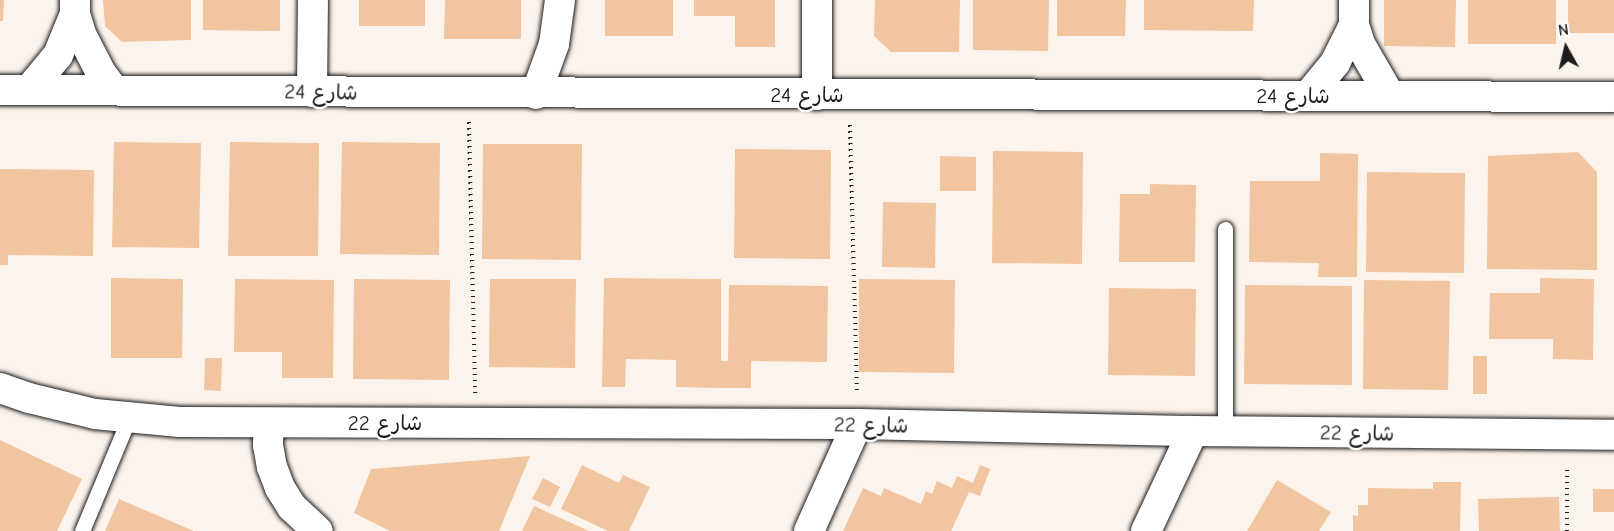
<!DOCTYPE html>
<meta charset="utf-8">
<style>
body{margin:0}
#map{position:relative;width:1614px;height:531px;overflow:hidden;background:#fcf3ec;font-family:"Comic Neue","Playpen Sans Arabic",sans-serif}
div>[style]{position:absolute}
.building>*{inset:0;background:#f2c5a1}
.path>*{height:4px;margin-top:-2px;transform-origin:0;background:repeating-linear-gradient(90deg,#1c1c1c 0 1.5px,transparent 0 6px)}
.roads{filter:drop-shadow(0 0 2px #1c1c1c) drop-shadow(0 0 2px #1c1c1c)}
.service>*{height:15px;margin:-7.5px;padding:0 7.5px;transform-origin:7.5px;border-radius:7.5px;background:#fff}
.minor>*{height:30px;margin:-15px;padding:0 15px;transform-origin:15px;border-radius:15px;background:#fff}
span{translate:-50% -50%;white-space:nowrap;text-align:center;line-height:1.15;-webkit-text-stroke:4.5px #fff;paint-order:stroke}
.street-label{font-size:21px;color:#1c1c1c}
.north{position:absolute;left:1536px;top:18px;width:60px;height:60px;-webkit-text-stroke:4px #fff;paint-order:stroke;rotate:352deg;font-size:16px;font-weight:700;line-height:24px;text-align:center;color:#1c1c1c}
.north::after{content:'';display:block;margin:auto;width:21px;height:27px;background:#1c1c1c;clip-path:polygon(50% 0,100% 100%,50% 72%,0 100%)}
</style>
<div id="map">
<div class="building">
<i style="clip-path:polygon(0 0,4px 0,3px 21px,0 21px)"></i>
<i style="clip-path:polygon(103px 0,191px 0,191px 40px,122px 42px,105px 26px)"></i>
<i style="clip-path:polygon(203px 0,280px 0,280px 31px,203px 30px)"></i>
<i style="clip-path:polygon(359px 0,425px 0,425px 26px,359px 26px)"></i>
<i style="clip-path:polygon(445px 0,521px 0,521px 39px,444px 39px)"></i>
<i style="clip-path:polygon(605px 0,673px 0,673px 36px,605px 36px)"></i>
<i style="clip-path:polygon(694px 0,775px 0,775px 47px,735px 47px,735px 16px,694px 16px)"></i>
<i style="clip-path:polygon(875px 0,960px 0,959px 52px,891px 52px,874px 36px)"></i>
<i style="clip-path:polygon(973px 0,1049px 0,1048px 51px,973px 50px)"></i>
<i style="clip-path:polygon(1057px 0,1126px 0,1125px 36px,1057px 36px)"></i>
<i style="clip-path:polygon(1144px 0,1254px 0,1253px 31px,1144px 30px)"></i>
<i style="clip-path:polygon(1384px 0,1456px 0,1455px 47px,1384px 46px)"></i>
<i style="clip-path:polygon(1468px 0,1556px 0,1556px 44px,1468px 44px)"></i>
<i style="clip-path:polygon(1568px 0,1614px 0,1614px 33px,1568px 33px)"></i>
<i style="clip-path:polygon(114px 142px,201px 143px,199px 248px,112px 247px)"></i>
<i style="clip-path:polygon(230px 142px,319px 143px,318px 256px,228px 256px)"></i>
<i style="clip-path:polygon(342px 142px,440px 143px,439px 255px,340px 254px)"></i>
<i style="clip-path:polygon(483px 144px,582px 144px,581px 260px,482px 259px)"></i>
<i style="clip-path:polygon(735px 149px,831px 150px,830px 259px,734px 258px)"></i>
<i style="clip-path:polygon(993px 151px,1083px 152px,1082px 264px,992px 263px)"></i>
<i style="clip-path:polygon(1578px 152px,1597px 172px,1597px 270px,1487px 269px,1488px 156px)"></i>
<i style="clip-path:polygon(1320px 153px,1358px 154px,1357px 277px,1318px 277px,1319px 263px,1249px 262px,1250px 181px,1320px 181px)"></i>
<i style="clip-path:polygon(940px 156px,976px 157px,976px 191px,940px 191px)"></i>
<i style="clip-path:polygon(0 169px,94px 170px,93px 256px,8px 255px,8px 265px,0 265px)"></i>
<i style="clip-path:polygon(1367px 172px,1465px 173px,1464px 273px,1366px 272px)"></i>
<i style="clip-path:polygon(1150px 184px,1196px 185px,1195px 262px,1119px 262px,1120px 194px,1150px 194px)"></i>
<i style="clip-path:polygon(883px 202px,936px 203px,935px 268px,882px 267px)"></i>
<i style="clip-path:polygon(111px 278px,183px 279px,182px 358px,111px 358px)"></i>
<i style="clip-path:polygon(604px 278px,721px 279px,721px 361px,728px 361px,729px 285px,828px 286px,827px 362px,751px 361px,751px 388px,720px 388px,676px 387px,676px 360px,626px 359px,625px 387px,602px 387px)"></i>
<i style="clip-path:polygon(1540px 278px,1594px 279px,1593px 360px,1553px 359px,1553px 339px,1489px 339px,1490px 293px,1540px 293px)"></i>
<i style="clip-path:polygon(235px 279px,334px 280px,333px 378px,282px 378px,282px 352px,234px 352px)"></i>
<i style="clip-path:polygon(354px 279px,450px 280px,449px 380px,353px 379px)"></i>
<i style="clip-path:polygon(490px 279px,576px 279px,575px 368px,489px 367px)"></i>
<i style="clip-path:polygon(859px 279px,955px 280px,954px 373px,859px 372px)"></i>
<i style="clip-path:polygon(1364px 280px,1450px 281px,1448px 390px,1363px 389px)"></i>
<i style="clip-path:polygon(1245px 285px,1352px 286px,1352px 385px,1244px 384px)"></i>
<i style="clip-path:polygon(1109px 288px,1196px 289px,1195px 376px,1108px 375px)"></i>
<i style="clip-path:polygon(1473px 356px,1487px 356px,1487px 394px,1473px 394px)"></i>
<i style="clip-path:polygon(205px 358px,222px 358px,221px 391px,204px 390px)"></i>
<i style="clip-path:polygon(0 440px,82px 479px,57px 531px,0 531px)"></i>
<i style="clip-path:polygon(530px 456px,499px 531px,390px 531px,354px 513px,371px 469px)"></i>
<i style="clip-path:polygon(582px 465px,619px 483px,623px 475px,650px 487px,629px 531px,608px 531px,561px 509px)"></i>
<i style="clip-path:polygon(980px 465px,990px 469px,980px 496px,969px 492px,951px 531px,843px 531px,863px 488px,881px 496px,884px 488px,921px 504px,926px 491px,932px 494px,937px 481px,952px 488px,957px 476px,973px 483px)"></i>
<i style="clip-path:polygon(543px 478px,560px 487px,550px 507px,532px 499px)"></i>
<i style="clip-path:polygon(1277px 480px,1331px 512px,1319px 531px,1247px 531px)"></i>
<i style="clip-path:polygon(1433px 482px,1461px 482px,1460px 531px,1353px 531px,1353px 515px,1358px 516px,1358px 505px,1368px 505px,1368px 488px,1433px 489px)"></i>
<i style="clip-path:polygon(1593px 489px,1614px 489px,1614px 512px,1593px 512px)"></i>
<i style="clip-path:polygon(1559px 497px,1560px 531px,1479px 531px,1478px 499px)"></i>
<i style="clip-path:polygon(119px 499px,194px 531px,105px 531px)"></i>
<i style="clip-path:polygon(534px 506px,589px 531px,522px 531px)"></i>
</div>
<div class="path">
<i style="left:469px;top:122px;width:272px;rotate:88.7deg"></i>
<i style="left:850px;top:125px;width:268px;rotate:88.5deg"></i>
<i style="left:1567px;top:531px;width:65px;rotate:-90deg"></i>
</div>
<div class="roads">
<div class="service">
<i style="left:1225px;top:229px;width:203px;rotate:90deg"></i>
<i style="left:82px;top:531px;width:122px;rotate:-67.4deg"></i>
</div>
<div class="minor">
<i style="left:75px;top:0;width:14px;rotate:90deg"></i>
<i style="left:75px;top:14px;width:21px;rotate:73deg"></i>
<i style="left:81px;top:34px;width:44px;rotate:62.9deg"></i>
<i style="left:101px;top:73px;width:21px;rotate:53deg"></i>
<i style="left:1354px;top:0;width:25px;rotate:90deg"></i>
<i style="left:1354px;top:25px;width:20px;rotate:72deg"></i>
<i style="left:1360px;top:44px;width:60px;rotate:60deg"></i>
<i style="left:0;top:90px;width:1614px;rotate:0.25deg"></i>
<i style="left:29px;top:90px;width:45px;rotate:-50.4deg"></i>
<i style="left:58px;top:55px;width:44px;rotate:-67.5deg"></i>
<i style="left:312px;top:92px;width:92px;rotate:-89.4deg"></i>
<i style="left:536px;top:94px;width:53px;rotate:-70.2deg"></i>
<i style="left:554px;top:44px;width:44px;rotate:-82.2deg"></i>
<i style="left:817px;top:95px;width:95px;rotate:-90deg"></i>
<i style="left:1308px;top:96px;width:43px;rotate:-50.7deg"></i>
<i style="left:1335px;top:63px;width:42px;rotate:-63.4deg"></i>
<i style="left:0;top:388px;width:31px;rotate:19deg"></i>
<i style="left:29px;top:398px;width:68px;rotate:13.6deg"></i>
<i style="left:95px;top:414px;width:85px;rotate:5.4deg"></i>
<i style="left:180px;top:422px;width:677px;rotate:0.17deg"></i>
<i style="left:857px;top:424px;width:336px;rotate:1.2deg"></i>
<i style="left:1193px;top:431px;width:421px;rotate:0.5deg"></i>
<i style="left:269px;top:423px;width:22px;rotate:93deg"></i>
<i style="left:268px;top:445px;width:22px;rotate:80deg"></i>
<i style="left:272px;top:467px;width:22px;rotate:69deg"></i>
<i style="left:280px;top:488px;width:22px;rotate:58deg"></i>
<i style="left:292px;top:507px;width:35px;rotate:43deg"></i>
<i style="left:809px;top:531px;width:117px;rotate:-65.8deg"></i>
<i style="left:1146px;top:531px;width:110px;rotate:-64.8deg"></i>
</div>
</div>
<div class="street-label">
<span style="left:321px;top:92px;rotate:1deg">شارع 24</span>
<span style="left:807px;top:95px">شارع 24</span>
<span style="left:1293px;top:96px">شارع 24</span>
<span style="left:385px;top:423px">شارع 22</span>
<span style="left:871px;top:425px;rotate:1deg">شارع 22</span>
<span style="left:1357px;top:433px;rotate:1deg">شارع 22</span>
</div>
<div class="north">N</div>
</div>
